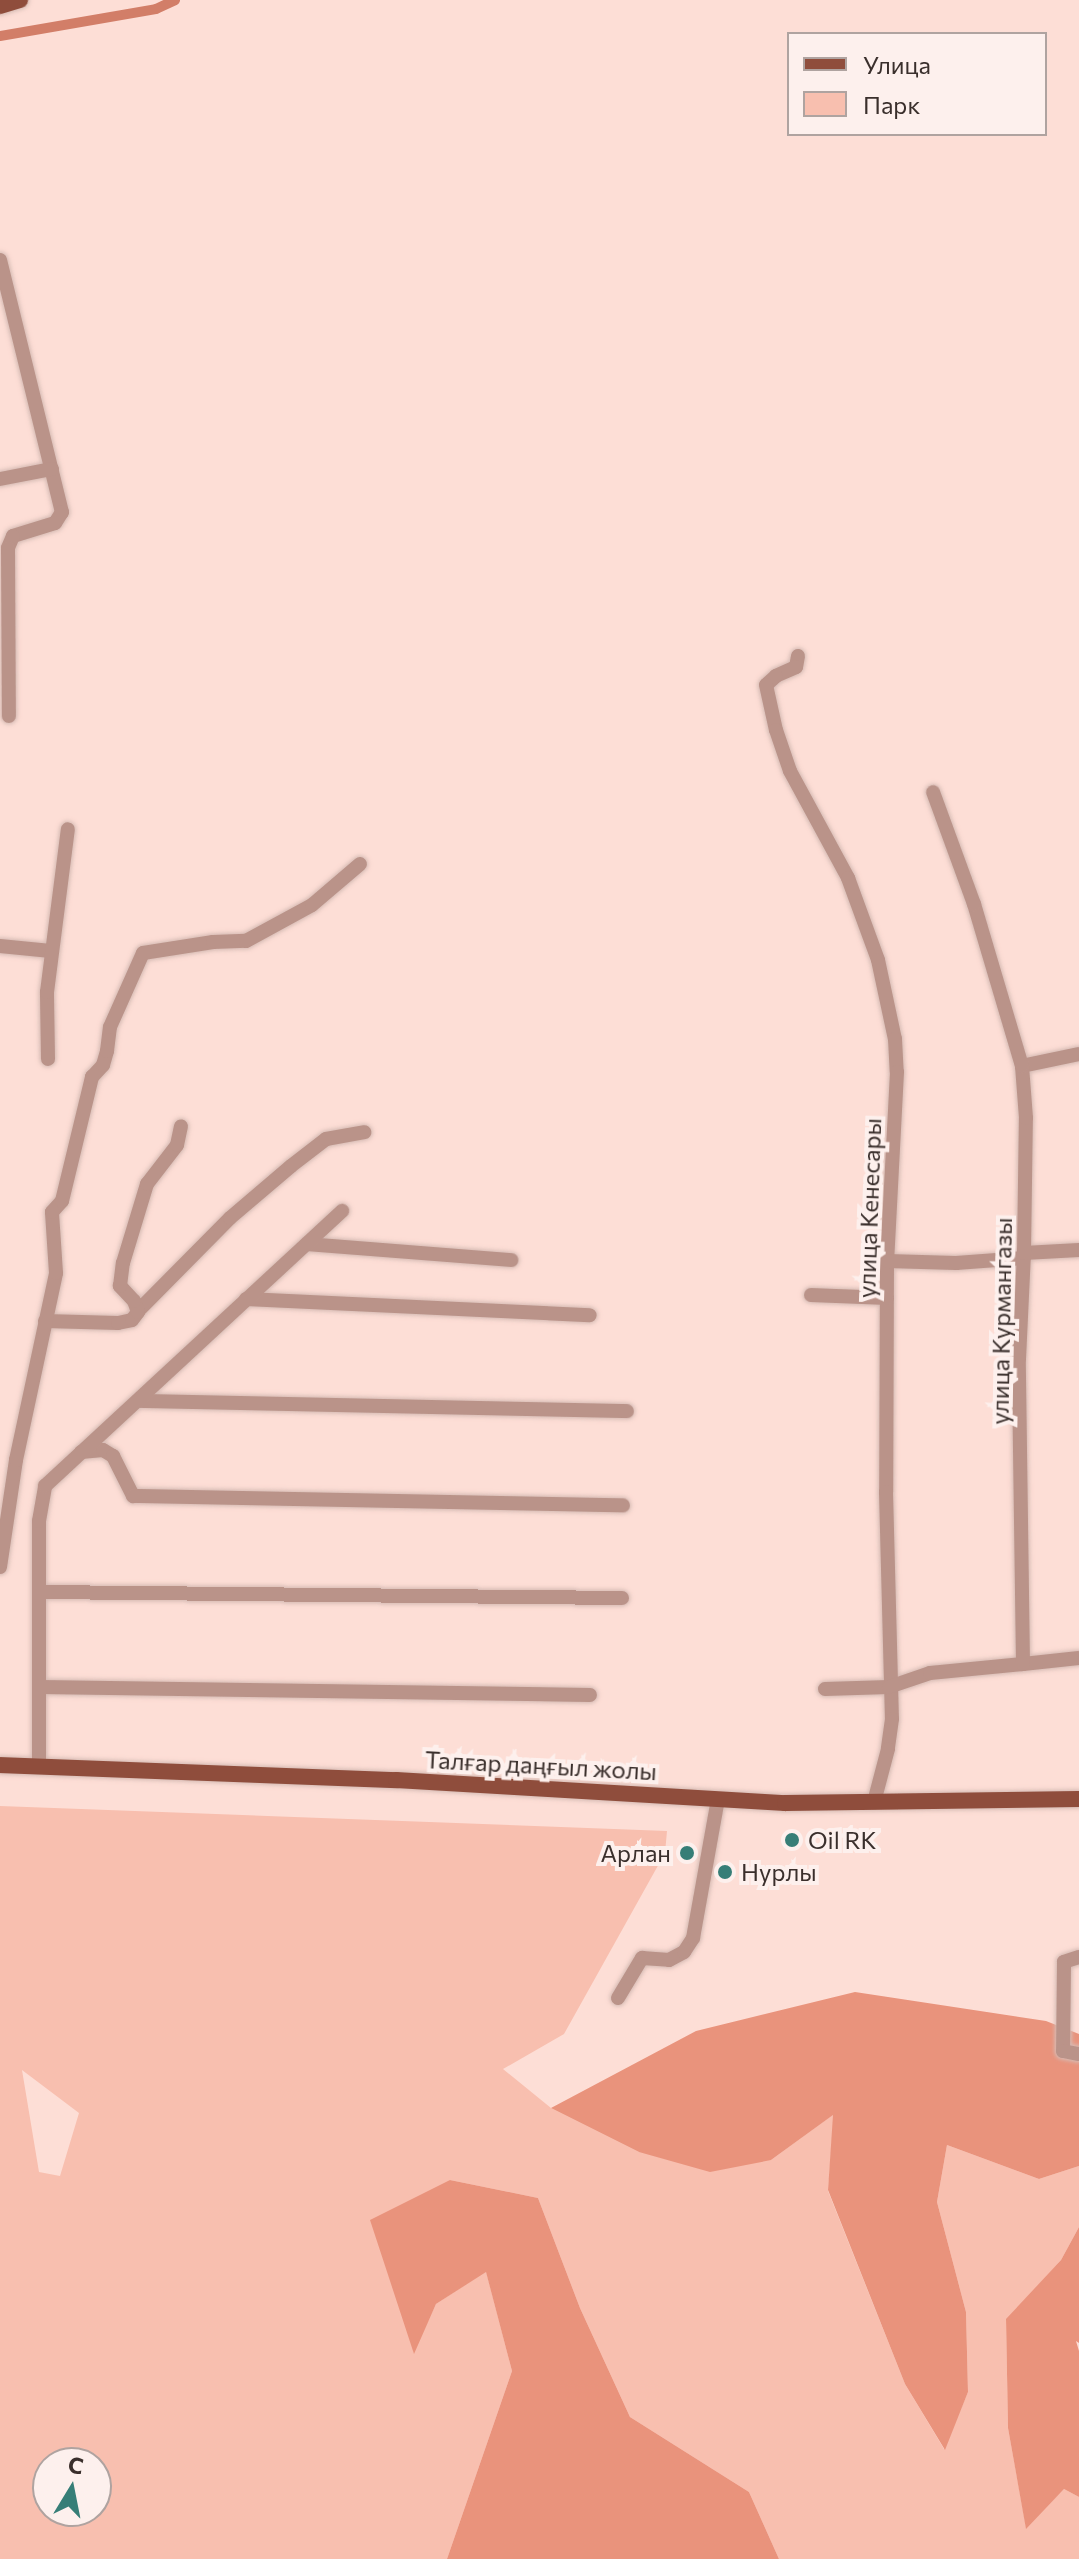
<!DOCTYPE html>
<meta charset="utf-8">
<style>
body{margin:0}
#map{position:relative;width:1079px;height:2559px;overflow:hidden;background:#fdded6;font-family:Commissioner,sans-serif}
div>[style]{position:absolute}
.green>*{inset:0;background:#f8bfaf}
.forest>*{inset:0;background:#e9937c}
.canal>*{height:10px;margin:-5px;padding:0 5px;transform-origin:5px;border-radius:5px;background:#d27e68}
.roads{filter:drop-shadow(0 0 2px #d6bbb4) drop-shadow(0 0 2px #d6bbb4)}
.minor>*{height:14px;margin:-7px;padding:0 7px;transform-origin:7px;border-radius:7px;background:#ba9389}
.major>*{height:16px;margin:-8px;padding:0 8px;transform-origin:8px;border-radius:8px;background:#8f4d3c}
.dots>*{width:22px;height:22px;translate:-50% -50%;box-sizing:border-box;border:4px solid #fdf0ed;border-radius:50%}
span{translate:-50% -50%;white-space:nowrap;text-align:center;line-height:1.15;-webkit-text-stroke:8px #fdf0ed;paint-order:stroke}
.street-label{font-size:24px;color:#3a2f2c}
.poi-label{font-size:24px;color:#3a2f2c}
.left{translate:0 -50%;text-align:left}
.right{translate:-100% -50%;text-align:right}
.legend{position:absolute;left:787px;top:32px;width:260px;height:104px;box-sizing:border-box;background:#fdf0ed;border:2px solid #afa3a0;margin:0;padding:10px 14px;list-style:none;font-size:24px;color:#3a2f2c}
.legend li{display:flex;align-items:center;gap:16px;height:40px}
.legend b{width:40px;border:2px solid #afa3a0}
.north{position:absolute;left:32px;top:2447px;width:80px;height:80px;box-sizing:border-box;background:#fdf0ed;border:2px solid #afa3a0;border-radius:50%;rotate:10deg;font-size:22px;font-weight:700;line-height:32px;text-align:center;color:#3a2f2c}
.north::after{content:'';display:block;margin:auto;width:28px;height:36px;background:#377e77;clip-path:polygon(50% 0,100% 100%,50% 72%,0 100%)}
</style>
<div id="map">
<div class="green">
<i style="clip-path:polygon(evenodd,0 1806px,667px 1831px,665px 1853px,564px 2034px,503px 2069px,551px 2108px,639px 2152px,771px 2160px,834px 2114px,828px 2191px,905px 2384px,944px 2449px,968px 2392px,966px 2312px,937px 2202px,947px 2145px,1039px 2179px,1079px 2166px,1079px 2227px,1061px 2260px,1006px 2320px,1008px 2428px,1026px 2527px,1064px 2489px,1079px 2497px,1079px 2559px,779px 2559px,749px 2492px,630px 2417px,580px 2308px,538px 2198px,450px 2180px,413px 2353px,436px 2304px,486px 2271px,512px 2371px,447px 2559px,0 2559px,0 1806px,22px 2070px,79px 2113px,60px 2176px,39px 2172px,22px 2070px,0 1806px,48px 2463px,96px 2463px,96px 2511px,48px 2511px,48px 2463px)"></i>
</div>
<div class="forest">
<i style="clip-path:polygon(855px 1992px,1046px 2021px,1079px 2034px,1079px 2166px,1039px 2179px,947px 2145px,937px 2202px,966px 2312px,968px 2392px,945px 2450px,905px 2384px,828px 2190px,833px 2115px,771px 2160px,710px 2172px,639px 2152px,551px 2108px,696px 2031px)"></i>
<i style="clip-path:polygon(450px 2180px,538px 2198px,580px 2308px,630px 2417px,749px 2492px,779px 2559px,447px 2559px,512px 2371px,486px 2272px,436px 2304px,414px 2354px,370px 2220px)"></i>
<i style="clip-path:polygon(1079px 2227px,1079px 2343px,1076px 2341px,1079px 2351px,1079px 2497px,1064px 2489px,1026px 2529px,1008px 2428px,1006px 2319px,1061px 2260px)"></i>
</div>
<div class="canal">
<i style="left:0;top:36px;width:158px;rotate:-9.8deg"></i>
<i style="left:156px;top:9px;width:21px;rotate:-25deg"></i>
</div>
<div class="roads">
<div class="minor">
<i style="left:0;top:260px;width:260px;rotate:76.2deg"></i>
<i style="left:62px;top:512px;width:13px;rotate:122deg"></i>
<i style="left:55px;top:523px;width:44px;rotate:162.8deg"></i>
<i style="left:13px;top:536px;width:13px;rotate:113deg"></i>
<i style="left:8px;top:548px;width:168px;rotate:89.7deg"></i>
<i style="left:0;top:479px;width:53px;rotate:-10.9deg"></i>
<i style="left:798px;top:656px;width:11px;rotate:100deg"></i>
<i style="left:796px;top:667px;width:22px;rotate:156deg"></i>
<i style="left:776px;top:676px;width:13px;rotate:138deg"></i>
<i style="left:766px;top:685px;width:46px;rotate:77.5deg"></i>
<i style="left:776px;top:730px;width:43px;rotate:71.1deg"></i>
<i style="left:790px;top:771px;width:122px;rotate:61.5deg"></i>
<i style="left:848px;top:878px;width:87px;rotate:69.9deg"></i>
<i style="left:878px;top:960px;width:81px;rotate:77.9deg"></i>
<i style="left:895px;top:1039px;width:33px;rotate:87deg"></i>
<i style="left:897px;top:1072px;width:189px;rotate:93deg"></i>
<i style="left:887px;top:1261px;width:231px;rotate:90.2deg"></i>
<i style="left:886px;top:1492px;width:227px;rotate:88.5deg"></i>
<i style="left:892px;top:1719px;width:30px;rotate:98deg"></i>
<i style="left:888px;top:1749px;width:55px;rotate:104.8deg"></i>
<i style="left:0;top:946px;width:51px;rotate:5.6deg"></i>
<i style="left:48px;top:1059px;width:67px;rotate:-90.9deg"></i>
<i style="left:47px;top:992px;width:164px;rotate:-82.7deg"></i>
<i style="left:1022px;top:1066px;width:58px;rotate:-11.9deg"></i>
<i style="left:307px;top:1244px;width:205px;rotate:4.5deg"></i>
<i style="left:1024px;top:1253px;width:55px;rotate:-3.1deg"></i>
<i style="left:887px;top:1261px;width:69px;rotate:1.7deg"></i>
<i style="left:956px;top:1263px;width:68px;rotate:-4.2deg"></i>
<i style="left:811px;top:1295px;width:76px;rotate:2.3deg"></i>
<i style="left:246px;top:1299px;width:344px;rotate:2.7deg"></i>
<i style="left:138px;top:1311px;width:131px;rotate:-45.3deg"></i>
<i style="left:230px;top:1218px;width:80px;rotate:-40.4deg"></i>
<i style="left:291px;top:1166px;width:44px;rotate:-37.6deg"></i>
<i style="left:326px;top:1139px;width:39px;rotate:-10deg"></i>
<i style="left:45px;top:1321px;width:73px;rotate:1.6deg"></i>
<i style="left:118px;top:1323px;width:14px;rotate:-12deg"></i>
<i style="left:132px;top:1320px;width:10px;rotate:-53deg"></i>
<i style="left:138px;top:1312px;width:12px;rotate:-110deg"></i>
<i style="left:134px;top:1301px;width:21px;rotate:-133deg"></i>
<i style="left:120px;top:1286px;width:23px;rotate:-83deg"></i>
<i style="left:123px;top:1263px;width:83px;rotate:-73.1deg"></i>
<i style="left:147px;top:1184px;width:49px;rotate:-52.4deg"></i>
<i style="left:177px;top:1145px;width:19px;rotate:-78deg"></i>
<i style="left:140px;top:1401px;width:487px;rotate:1.2deg"></i>
<i style="left:81px;top:1452px;width:22px;rotate:-5deg"></i>
<i style="left:103px;top:1450px;width:12px;rotate:31deg"></i>
<i style="left:113px;top:1456px;width:45px;rotate:63.4deg"></i>
<i style="left:133px;top:1496px;width:490px;rotate:1.1deg"></i>
<i style="left:0;top:1567px;width:108px;rotate:-81.5deg"></i>
<i style="left:16px;top:1460px;width:191px;rotate:-77.9deg"></i>
<i style="left:56px;top:1273px;width:61px;rotate:-93.8deg"></i>
<i style="left:52px;top:1212px;width:15px;rotate:-48deg"></i>
<i style="left:62px;top:1201px;width:128px;rotate:-76.4deg"></i>
<i style="left:92px;top:1077px;width:16px;rotate:-47deg"></i>
<i style="left:103px;top:1065px;width:15px;rotate:-74deg"></i>
<i style="left:107px;top:1051px;width:24px;rotate:-83deg"></i>
<i style="left:110px;top:1027px;width:81px;rotate:-66deg"></i>
<i style="left:143px;top:953px;width:71px;rotate:-8.9deg"></i>
<i style="left:213px;top:942px;width:33px;rotate:-2deg"></i>
<i style="left:246px;top:941px;width:75px;rotate:-28.6deg"></i>
<i style="left:312px;top:905px;width:63px;rotate:-40.5deg"></i>
<i style="left:41px;top:1592px;width:581px;rotate:0.59deg"></i>
<i style="left:1023px;top:1664px;width:56px;rotate:-6.1deg"></i>
<i style="left:40px;top:1687px;width:550px;rotate:0.83deg"></i>
<i style="left:825px;top:1689px;width:64px;rotate:-1.8deg"></i>
<i style="left:889px;top:1687px;width:43px;rotate:-18.9deg"></i>
<i style="left:930px;top:1673px;width:93px;rotate:-5.5deg"></i>
<i style="left:1023px;top:1664px;width:305px;rotate:-90.8deg"></i>
<i style="left:1019px;top:1359px;width:106px;rotate:-87.3deg"></i>
<i style="left:1024px;top:1253px;width:135px;rotate:-89.2deg"></i>
<i style="left:1026px;top:1118px;width:52px;rotate:-94.4deg"></i>
<i style="left:1022px;top:1066px;width:169px;rotate:-106.5deg"></i>
<i style="left:974px;top:904px;width:119px;rotate:-110.1deg"></i>
<i style="left:39px;top:1767px;width:246px;rotate:-90deg"></i>
<i style="left:39px;top:1521px;width:36px;rotate:-80deg"></i>
<i style="left:45px;top:1486px;width:405px;rotate:-42.8deg"></i>
<i style="left:1079px;top:1957px;width:16px;rotate:162deg"></i>
<i style="left:1064px;top:1962px;width:89px;rotate:90.6deg"></i>
<i style="left:1063px;top:2051px;width:16px;rotate:11deg"></i>
<i style="left:618px;top:1998px;width:47px;rotate:-59deg"></i>
<i style="left:642px;top:1958px;width:27px;rotate:4deg"></i>
<i style="left:669px;top:1960px;width:17px;rotate:-28deg"></i>
<i style="left:684px;top:1952px;width:17px;rotate:-57deg"></i>
<i style="left:693px;top:1938px;width:141px;rotate:-79.8deg"></i>
</div>
<div class="major">
<i style="left:0;top:6px;width:21px;rotate:-17deg"></i>
<i style="left:0;top:1765px;width:396px;rotate:2.2deg"></i>
<i style="left:396px;top:1780px;width:390px;rotate:3.4deg"></i>
<i style="left:785px;top:1803px;width:294px;rotate:-0.8deg"></i>
</div>
</div>
<div class="dots">
<i style="left:792px;top:1840px;background:#377e77"></i>
<i style="left:687px;top:1853px;background:#377e77"></i>
<i style="left:725px;top:1872px;background:#377e77"></i>
</div>
<div class="street-label">
<span style="left:869px;top:1208px;rotate:-88deg">улица Кенесары</span>
<span style="left:1001px;top:1321px;rotate:-89deg">улица Курмангазы</span>
<span style="left:541px;top:1765px;rotate:3deg">Талғар даңғыл жолы</span>
</div>
<div class="poi-label">
<span class="left" style="left:808px;top:1840px">Oil RK</span>
<span class="right" style="left:671px;top:1853px">Арлан</span>
<span class="left" style="left:741px;top:1872px">Нурлы</span>
</div>
<ul class="legend">
<li><b style="height:10px;background:#8f4d3c"></b>Улица</li>
<li><b style="height:22px;background:#f8bfaf"></b>Парк</li>
</ul>
<div class="north">С</div>
</div>
